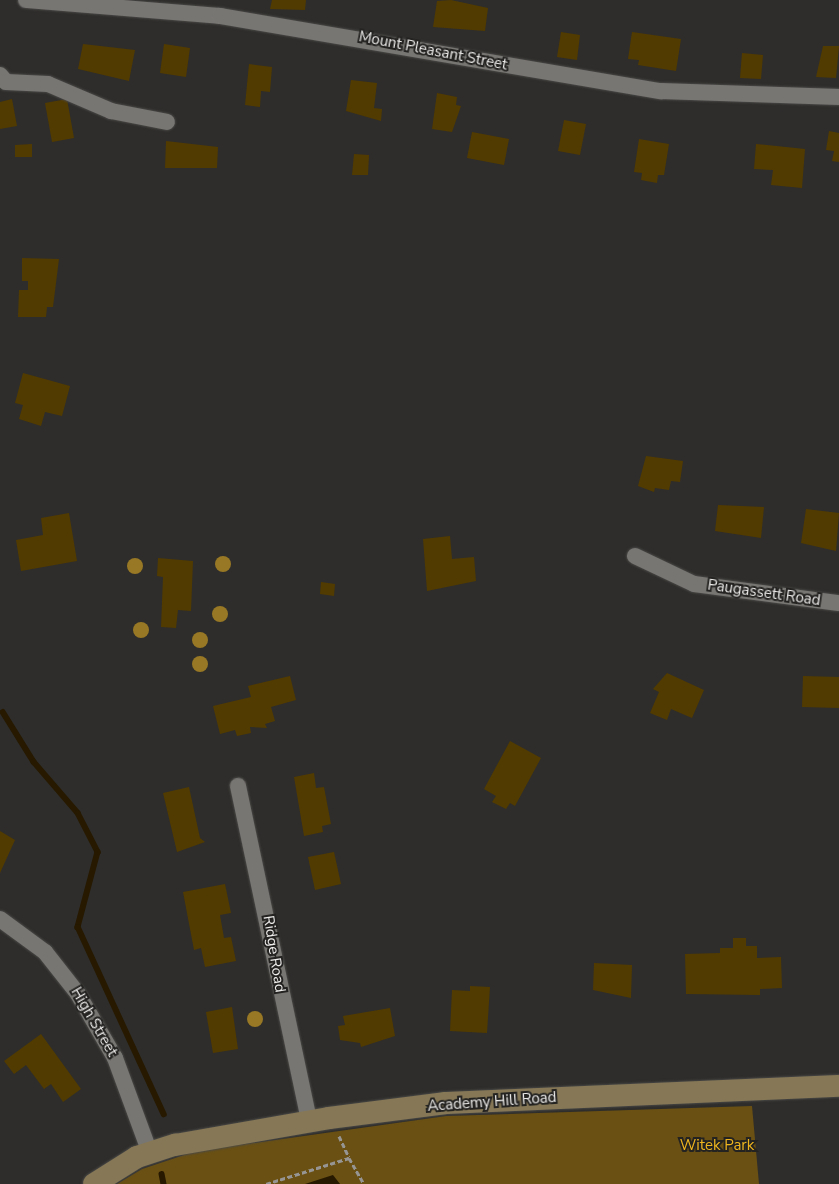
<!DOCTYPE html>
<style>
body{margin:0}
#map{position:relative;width:839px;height:1184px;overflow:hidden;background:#2e2d2b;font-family:"Nunito Sans",sans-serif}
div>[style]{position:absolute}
.green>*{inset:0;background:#6a5013}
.water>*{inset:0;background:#261900}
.stream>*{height:5.5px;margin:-2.75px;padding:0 2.75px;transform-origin:2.75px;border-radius:2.75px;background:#261900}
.building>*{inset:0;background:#523b00}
.path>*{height:3px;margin-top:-1.5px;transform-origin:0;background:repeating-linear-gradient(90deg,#969594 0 5px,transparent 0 7.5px)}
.roads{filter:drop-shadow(0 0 1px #4a4947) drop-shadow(0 0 1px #4a4947)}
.minor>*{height:16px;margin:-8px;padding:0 8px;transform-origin:8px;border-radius:8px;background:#787673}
.secondary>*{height:22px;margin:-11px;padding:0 11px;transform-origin:11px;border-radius:11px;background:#867856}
.trees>*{width:16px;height:16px;margin:-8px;border-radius:50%;background:#987824}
span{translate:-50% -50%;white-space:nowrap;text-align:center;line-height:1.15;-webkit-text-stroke:4px #242321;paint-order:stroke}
.street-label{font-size:15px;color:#eeedec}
.park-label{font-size:15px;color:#efb51e}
</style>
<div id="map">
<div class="green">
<i style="clip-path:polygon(752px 1106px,759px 1184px,117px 1184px,142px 1169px,196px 1151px,446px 1116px)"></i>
</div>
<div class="water">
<i style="clip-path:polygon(333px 1175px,340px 1184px,305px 1184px)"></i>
</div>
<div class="stream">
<i style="left:3px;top:712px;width:59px;rotate:58.2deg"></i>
<i style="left:34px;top:762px;width:67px;rotate:49.2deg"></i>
<i style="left:78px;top:813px;width:44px;rotate:62.9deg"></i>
<i style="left:98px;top:852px;width:78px;rotate:104.9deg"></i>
<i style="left:78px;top:927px;width:206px;rotate:65.3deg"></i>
<i style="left:162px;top:1174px;width:10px;rotate:79deg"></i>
</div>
<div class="building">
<i style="clip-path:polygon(272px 0,306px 0,305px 10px,270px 9px)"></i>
<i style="clip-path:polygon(451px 0,488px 8px,485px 31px,433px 27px,437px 1px)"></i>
<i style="clip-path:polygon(561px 32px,580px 35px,577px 60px,557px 57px)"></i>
<i style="clip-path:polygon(632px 32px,681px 39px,676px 71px,638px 65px,639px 60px,628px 59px)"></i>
<i style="clip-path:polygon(83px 44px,135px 50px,129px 81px,78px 69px)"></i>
<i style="clip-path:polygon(164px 44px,190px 48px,186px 77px,160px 73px)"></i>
<i style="clip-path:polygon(823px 46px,839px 46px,836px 78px,816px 77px)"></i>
<i style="clip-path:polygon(742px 53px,763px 55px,761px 79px,740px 78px)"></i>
<i style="clip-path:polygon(249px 64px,272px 67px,270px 92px,261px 91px,260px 107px,245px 105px)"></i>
<i style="clip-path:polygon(351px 80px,377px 83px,374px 108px,382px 109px,381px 121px,346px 111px)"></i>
<i style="clip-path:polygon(437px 93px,457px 97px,456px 105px,461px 106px,452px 132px,432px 129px)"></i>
<i style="clip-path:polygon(12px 99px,17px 126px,0 129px,0 102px)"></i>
<i style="clip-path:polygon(67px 99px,74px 138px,52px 142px,45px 103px)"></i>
<i style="clip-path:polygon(564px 120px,586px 124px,580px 155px,558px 151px)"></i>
<i style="clip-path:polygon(829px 131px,839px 133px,839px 162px,832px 161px,834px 151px,826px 150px)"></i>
<i style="clip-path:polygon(472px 132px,509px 139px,504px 165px,467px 158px)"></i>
<i style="clip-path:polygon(639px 139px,669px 144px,664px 175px,658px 175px,657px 183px,641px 180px,642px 173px,634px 172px)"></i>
<i style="clip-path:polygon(166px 141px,218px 147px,217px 168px,165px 168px)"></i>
<i style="clip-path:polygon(32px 144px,32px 157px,15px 157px,15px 145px)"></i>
<i style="clip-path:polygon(756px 144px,805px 149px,802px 188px,771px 185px,773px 170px,754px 169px)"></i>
<i style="clip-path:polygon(354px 154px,369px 155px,368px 175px,352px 175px)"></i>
<i style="clip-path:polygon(22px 258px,59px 259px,53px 307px,47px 307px,46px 317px,18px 317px,19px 290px,28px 290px,28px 281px,22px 281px)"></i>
<i style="clip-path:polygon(23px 373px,70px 386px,62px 416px,45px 412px,41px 426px,19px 419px,23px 405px,15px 403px)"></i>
<i style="clip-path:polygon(646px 456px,683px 461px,680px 482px,671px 481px,669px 490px,655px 488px,654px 492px,638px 486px)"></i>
<i style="clip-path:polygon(718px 505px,764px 507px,761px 538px,715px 531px)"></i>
<i style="clip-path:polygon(806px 509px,839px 513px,836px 551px,801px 543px)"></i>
<i style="clip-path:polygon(69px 513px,77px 561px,21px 571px,16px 540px,43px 535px,41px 518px)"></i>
<i style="clip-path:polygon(450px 536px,452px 559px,474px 557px,476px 581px,427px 591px,423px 539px)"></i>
<i style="clip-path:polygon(158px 558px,193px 561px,191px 611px,178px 610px,176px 628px,161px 627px,163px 577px,157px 576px)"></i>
<i style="clip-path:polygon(321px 582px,335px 584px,334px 596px,320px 594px)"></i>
<i style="clip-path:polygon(667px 673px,704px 690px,692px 718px,671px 709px,667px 720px,650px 713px,659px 692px,653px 689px)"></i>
<i style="clip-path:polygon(290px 676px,296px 700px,271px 707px,275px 721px,265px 724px,267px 728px,250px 727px,251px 733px,237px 736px,235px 730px,220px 734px,213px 706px,251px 697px,248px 686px)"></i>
<i style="clip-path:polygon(803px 676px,839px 677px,839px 708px,802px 707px)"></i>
<i style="clip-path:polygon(510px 741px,541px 758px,515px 806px,510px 803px,506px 809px,492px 802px,496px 796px,484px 789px)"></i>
<i style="clip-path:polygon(314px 773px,316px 788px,324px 787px,331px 824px,322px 826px,323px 832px,304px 836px,294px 777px)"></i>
<i style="clip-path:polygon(189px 787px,200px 838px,205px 842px,177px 852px,163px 793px)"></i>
<i style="clip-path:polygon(0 831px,15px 840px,0 873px)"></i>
<i style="clip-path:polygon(334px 852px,341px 884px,315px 890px,308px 857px)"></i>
<i style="clip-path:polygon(225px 884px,231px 913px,220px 915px,224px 938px,231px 937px,236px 961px,205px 967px,201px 948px,194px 950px,183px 892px)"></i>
<i style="clip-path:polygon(733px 938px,746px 938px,746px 946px,757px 946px,757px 958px,781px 957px,782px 988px,760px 989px,760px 995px,686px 994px,685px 954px,720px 953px,720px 948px,733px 948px)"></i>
<i style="clip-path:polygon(594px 963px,632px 965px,631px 998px,593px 990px)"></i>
<i style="clip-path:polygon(470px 986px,490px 987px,487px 1033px,450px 1031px,452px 990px,470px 991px)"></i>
<i style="clip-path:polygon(232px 1007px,238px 1049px,213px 1053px,206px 1012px)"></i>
<i style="clip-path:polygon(390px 1008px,395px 1036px,361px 1047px,360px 1043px,340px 1040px,338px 1026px,345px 1025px,343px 1016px)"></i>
<i style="clip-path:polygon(41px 1034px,81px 1089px,63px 1102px,51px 1084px,44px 1089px,26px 1065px,14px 1074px,4px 1061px)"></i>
</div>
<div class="path">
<i style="left:339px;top:1136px;width:23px;rotate:65deg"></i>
<i style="left:266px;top:1184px;width:87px;rotate:-17.4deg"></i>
<i style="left:349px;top:1158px;width:30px;rotate:60deg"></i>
</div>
<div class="roads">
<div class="minor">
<i style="left:26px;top:0;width:195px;rotate:4.7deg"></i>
<i style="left:220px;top:16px;width:447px;rotate:9.7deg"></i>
<i style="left:661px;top:91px;width:178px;rotate:1.9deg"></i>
<i style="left:0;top:75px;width:9px;rotate:49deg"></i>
<i style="left:6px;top:82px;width:42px;rotate:2.7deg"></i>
<i style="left:48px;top:84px;width:69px;rotate:23.2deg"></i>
<i style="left:111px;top:111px;width:57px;rotate:11.1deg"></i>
<i style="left:635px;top:556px;width:65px;rotate:25.4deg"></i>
<i style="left:694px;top:584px;width:146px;rotate:7.5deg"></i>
<i style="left:238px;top:786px;width:342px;rotate:78deg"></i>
<i style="left:0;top:919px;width:56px;rotate:36.3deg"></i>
<i style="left:45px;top:952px;width:53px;rotate:51.8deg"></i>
<i style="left:78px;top:994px;width:74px;rotate:60deg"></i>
<i style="left:115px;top:1058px;width:101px;rotate:69.8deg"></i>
</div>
<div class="secondary">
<i style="left:94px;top:1184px;width:51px;rotate:-32.1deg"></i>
<i style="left:137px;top:1157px;width:40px;rotate:-18deg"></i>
<i style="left:175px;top:1145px;width:156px;rotate:-9.9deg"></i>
<i style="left:329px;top:1118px;width:118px;rotate:-7.3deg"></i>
<i style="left:446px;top:1103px;width:393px;rotate:-2.5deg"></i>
</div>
</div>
<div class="trees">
<i style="left:223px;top:564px"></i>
<i style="left:135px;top:566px"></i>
<i style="left:220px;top:614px"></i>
<i style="left:141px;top:630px"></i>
<i style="left:200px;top:640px"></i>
<i style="left:200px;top:664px"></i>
<i style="left:255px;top:1019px"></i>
</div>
<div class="street-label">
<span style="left:433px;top:51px;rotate:11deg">Mount Pleasant Street</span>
<span style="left:764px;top:593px;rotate:8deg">Paugassett Road</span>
<span style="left:274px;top:954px;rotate:81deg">Ridge Road</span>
<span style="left:94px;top:1022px;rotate:60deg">High Street</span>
<span style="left:492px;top:1102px;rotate:-4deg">Academy Hill Road</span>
</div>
<div class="park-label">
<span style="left:717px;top:1146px">Witek Park</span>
</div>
</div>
